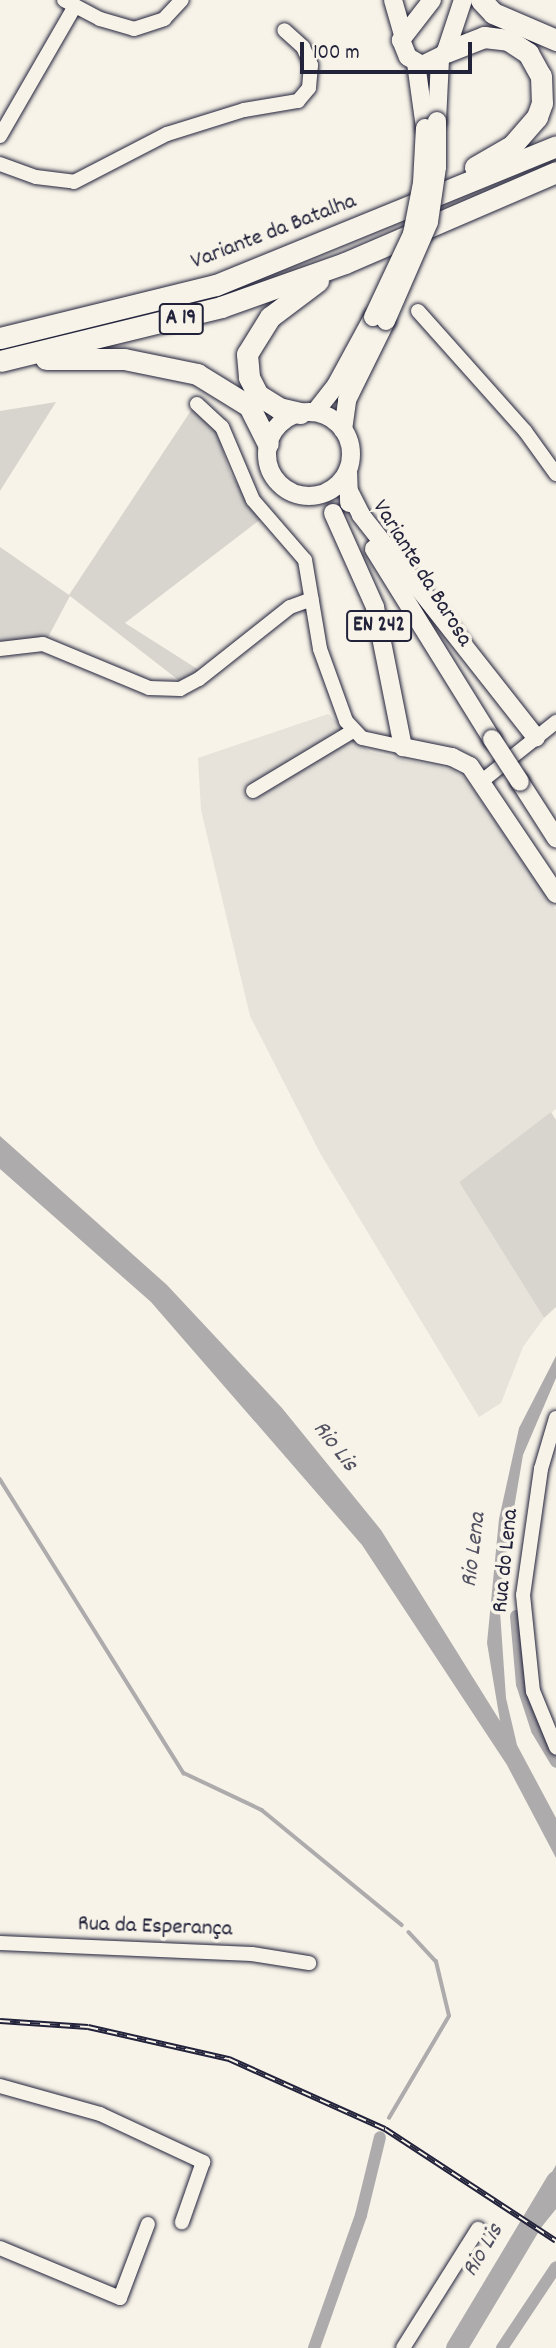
<!DOCTYPE html>
<meta charset="utf-8">
<style>
body{margin:0}
#map{position:relative;width:556px;height:2348px;overflow:hidden;background:#f7f3e8;font-family:Dekko,sans-serif}
div>[style]{position:absolute}
.built>*{inset:0;background:#e7e3db}
.green>*{inset:0;background:#d8d5cf}
.water>*{inset:0;background:#aeabad}
.stream>*{height:3.5px;margin:-1.75px;padding:0 1.75px;transform-origin:1.75px;border-radius:1.75px;background:#aeabad}
.canal>*{height:12px;margin:-6px;padding:0 6px;transform-origin:6px;border-radius:6px;background:#aeabad}
.river>*{height:21px;margin:-10.5px;padding:0 10.5px;transform-origin:10.5px;border-radius:10.5px;background:#aeabad}
.roads{filter:drop-shadow(0 0 2px #22223b) drop-shadow(0 0 2px #22223b)}
.minor>*{height:14px;margin:-7px;padding:0 7px;transform-origin:7px;border-radius:7px;background:#f7f3e8}
.major>*{height:18px;margin:-9px;padding:0 9px;transform-origin:9px;border-radius:9px;background:#f7f3e8}
.major>.ring{margin:-9px;padding:0;box-sizing:content-box;background:none;border:18px solid #f7f3e8;border-radius:50%}
.highway>*{height:21px;margin:-10.5px;padding:0 10.5px;transform-origin:10.5px;border-radius:10.5px;background:#f7f3e8}
.rail>*{height:6px;margin-top:-3px;transform-origin:0;background:repeating-linear-gradient(90deg,#f7f3e8 0 10px,#22223b 0 20px);box-sizing:border-box;border-block:2px solid #22223b}
.bridges{filter:drop-shadow(0 0 2px #22223b) drop-shadow(0 0 2px #22223b)}
.major-bridge>*{height:18px;margin:-9px;padding:0 9px;transform-origin:9px;border-radius:9px;background:#f7f3e8}
span{translate:-50% -50%;white-space:nowrap;text-align:center;line-height:1.15;-webkit-text-stroke:7px #f7f3e8;paint-order:stroke}
.shield-label span{padding:2px 5px;background:#f7f3e8;border:2px solid;border-radius:5px;-webkit-text-stroke-width:0}
.shield-label{font-size:21px;color:#22223b;font-weight:700}
.street-label{font-size:23px;color:#22223b}
.water-label{font-size:24px;color:#535263;font-style:italic}
.scale{position:absolute;left:300px;top:42px;width:172px;height:32px;box-sizing:border-box;border:4px solid #22223b;border-top:0;padding-left:9px;font-size:21px;line-height:24px;white-space:nowrap;color:#22223b;-webkit-text-stroke:5px #f7f3e8;paint-order:stroke}
</style>
<div id="map">
<div class="built">
<i style="clip-path:polygon(328px 714px,370px 752px,453px 770px,466px 779px,556px 910px,556px 1109px,459px 1182px,544px 1318px,523px 1347px,501px 1403px,479px 1417px,320px 1153px,250px 1016px,201px 810px,198px 758px)"></i>
</div>
<div class="green">
<i style="clip-path:polygon(56px 402px,0 491px,0 411px)"></i>
<i style="clip-path:polygon(192px 409px,217px 432px,230px 473px,261px 519px,125px 623px,199px 670px,181px 682px,70px 596px,47px 639px,0 642px,0 547px,69px 595px)"></i>
<i style="clip-path:polygon(551px 1112px,556px 1120px,556px 1307px,544px 1318px,459px 1182px)"></i>
</div>
<div class="water">
<i style="clip-path:polygon(0 1136px,167px 1285px,282px 1408px,381px 1530px,500px 1721px,487px 1643px,499px 1519px,519px 1428px,556px 1356px,556px 1378px,523px 1455px,499px 1597px,506px 1698px,517px 1745px,556px 1818px,556px 1858px,507px 1765px,362px 1545px,151px 1302px,0 1169px)"></i>
<i style="clip-path:polygon(556px 2165px,556px 2209px,523px 2250px,514px 2238px)"></i>
</div>
<div class="stream">
<i style="left:0;top:1479px;width:347px;rotate:58deg"></i>
<i style="left:184px;top:1773px;width:86px;rotate:25.4deg"></i>
<i style="left:262px;top:1810px;width:181px;rotate:39.4deg"></i>
<i style="left:389px;top:2118px;width:118px;rotate:-59.5deg"></i>
<i style="left:449px;top:2016px;width:56px;rotate:-103.5deg"></i>
<i style="left:436px;top:1962px;width:40px;rotate:-133deg"></i>
</div>
<div class="canal">
<i style="left:516px;top:1616px;width:68px;rotate:85deg"></i>
<i style="left:522px;top:1684px;width:48px;rotate:71.9deg"></i>
<i style="left:537px;top:1730px;width:37px;rotate:59deg"></i>
<i style="left:314px;top:2348px;width:141px;rotate:-70.5deg"></i>
<i style="left:361px;top:2215px;width:80px;rotate:-76.3deg"></i>
<i style="left:502px;top:2348px;width:97px;rotate:-56.3deg"></i>
</div>
<div class="river">
<i style="left:456px;top:2348px;width:195px;rotate:-59.1deg"></i>
</div>
<div class="roads">
<div class="minor">
<i style="left:64px;top:0;width:41px;rotate:27.8deg"></i>
<i style="left:100px;top:19px;width:35px;rotate:16deg"></i>
<i style="left:134px;top:29px;width:32px;rotate:-18deg"></i>
<i style="left:164px;top:19px;width:26px;rotate:-47deg"></i>
<i style="left:0;top:136px;width:150px;rotate:-60deg"></i>
<i style="left:0;top:164px;width:38px;rotate:20deg"></i>
<i style="left:36px;top:177px;width:38px;rotate:7deg"></i>
<i style="left:74px;top:182px;width:105px;rotate:-27.3deg"></i>
<i style="left:167px;top:134px;width:81px;rotate:-17.3deg"></i>
<i style="left:244px;top:110px;width:55px;rotate:-9.5deg"></i>
<i style="left:298px;top:101px;width:17px;rotate:-50deg"></i>
<i style="left:309px;top:88px;width:23px;rotate:-85deg"></i>
<i style="left:311px;top:65px;width:20px;rotate:-114deg"></i>
<i style="left:303px;top:47px;width:25px;rotate:-138deg"></i>
<i style="left:418px;top:311px;width:161px;rotate:48.3deg"></i>
<i style="left:525px;top:431px;width:53px;rotate:54.2deg"></i>
<i style="left:197px;top:404px;width:34px;rotate:43deg"></i>
<i style="left:222px;top:427px;width:79px;rotate:67deg"></i>
<i style="left:253px;top:500px;width:79px;rotate:49.1deg"></i>
<i style="left:305px;top:560px;width:90px;rotate:80.4deg"></i>
<i style="left:320px;top:649px;width:77px;rotate:70.1deg"></i>
<i style="left:346px;top:721px;width:23px;rotate:47deg"></i>
<i style="left:362px;top:738px;width:42px;rotate:12.4deg"></i>
<i style="left:0;top:649px;width:43px;rotate:-6.6deg"></i>
<i style="left:43px;top:644px;width:115px;rotate:22.5deg"></i>
<i style="left:149px;top:688px;width:31px;rotate:2deg"></i>
<i style="left:180px;top:689px;width:21px;rotate:-28deg"></i>
<i style="left:199px;top:679px;width:116px;rotate:-38.4deg"></i>
<i style="left:290px;top:607px;width:23px;rotate:-20deg"></i>
<i style="left:482px;top:781px;width:95px;rotate:-38.6deg"></i>
<i style="left:253px;top:791px;width:117px;rotate:-31deg"></i>
<i style="left:556px;top:1418px;width:53px;rotate:106.4deg"></i>
<i style="left:541px;top:1469px;width:127px;rotate:98.1deg"></i>
<i style="left:523px;top:1595px;width:97px;rotate:84.1deg"></i>
<i style="left:533px;top:1691px;width:61px;rotate:67.7deg"></i>
<i style="left:0;top:1943px;width:252px;rotate:2.5deg"></i>
<i style="left:252px;top:1954px;width:58px;rotate:9deg"></i>
<i style="left:0;top:2086px;width:104px;rotate:15.6deg"></i>
<i style="left:100px;top:2114px;width:114px;rotate:25deg"></i>
<i style="left:203px;top:2162px;width:64px;rotate:109.3deg"></i>
<i style="left:0;top:2248px;width:130px;rotate:22.6deg"></i>
<i style="left:120px;top:2298px;width:79px;rotate:-69.3deg"></i>
<i style="left:403px;top:2348px;width:141px;rotate:-57.8deg"></i>
</div>
<div class="major">
<i style="left:393px;top:0;width:35px;rotate:74deg"></i>
<i style="left:432px;top:0;width:51px;rotate:127.8deg"></i>
<i style="left:401px;top:40px;width:18px;rotate:68deg"></i>
<i style="left:408px;top:57px;width:16px;rotate:30deg"></i>
<i style="left:422px;top:65px;width:25px;rotate:-26deg"></i>
<i style="left:445px;top:54px;width:57px;rotate:-71.6deg"></i>
<i style="left:416px;top:63px;width:66px;rotate:82.1deg"></i>
<i style="left:437px;top:121px;width:61px;rotate:-87.2deg"></i>
<i class="ring" style="left:267px;top:412px;width:66px;height:66px"></i>
<i style="left:315px;top:412px;width:34px;rotate:-52deg"></i>
<i style="left:336px;top:385px;width:77px;rotate:-61.4deg"></i>
<i style="left:343px;top:430px;width:30px;rotate:-82deg"></i>
<i style="left:347px;top:400px;width:88px;rotate:-63.7deg"></i>
<i style="left:348px;top:470px;width:33px;rotate:88deg"></i>
<i style="left:349px;top:491px;width:27px;rotate:63deg"></i>
<i style="left:361px;top:515px;width:283px;rotate:51.8deg"></i>
<i style="left:333px;top:513px;width:103px;rotate:65.9deg"></i>
<i style="left:375px;top:607px;width:143px;rotate:78.7deg"></i>
<i style="left:403px;top:747px;width:50px;rotate:11.5deg"></i>
<i style="left:452px;top:757px;width:20px;rotate:27deg"></i>
<i style="left:470px;top:766px;width:154px;rotate:56.1deg"></i>
<i style="left:374px;top:549px;width:224px;rotate:58.2deg"></i>
<i style="left:520px;top:782px;width:67px;rotate:57.3deg"></i>
</div>
<div class="highway">
<i style="left:481px;top:0;width:18px;rotate:47deg"></i>
<i style="left:493px;top:13px;width:69px;rotate:23.2deg"></i>
<i style="left:446px;top:52px;width:41px;rotate:-21.5deg"></i>
<i style="left:484px;top:37px;width:24px;rotate:7deg"></i>
<i style="left:508px;top:40px;width:24px;rotate:33deg"></i>
<i style="left:528px;top:53px;width:26px;rotate:61deg"></i>
<i style="left:541px;top:76px;width:27px;rotate:88deg"></i>
<i style="left:542px;top:103px;width:15px;rotate:110deg"></i>
<i style="left:537px;top:117px;width:37px;rotate:131deg"></i>
<i style="left:513px;top:145px;width:44px;rotate:149.9deg"></i>
<i style="left:0;top:338px;width:222px;rotate:-13.8deg"></i>
<i style="left:216px;top:285px;width:367px;rotate:-22.2deg"></i>
<i style="left:46px;top:359px;width:78px"></i>
<i style="left:124px;top:359px;width:75px;rotate:11.6deg"></i>
<i style="left:197px;top:374px;width:61px;rotate:31.6deg"></i>
<i style="left:249px;top:406px;width:42px;rotate:63.4deg"></i>
<i style="left:0;top:361px;width:228px;rotate:-13.7deg"></i>
<i style="left:221px;top:307px;width:132px;rotate:-19.5deg"></i>
<i style="left:345px;top:263px;width:230px;rotate:-23.3deg"></i>
<i style="left:300px;top:413px;width:22px;rotate:-167deg"></i>
<i style="left:279px;top:408px;width:25px;rotate:-148deg"></i>
<i style="left:258px;top:395px;width:20px;rotate:-117deg"></i>
<i style="left:249px;top:377px;width:23px;rotate:-95deg"></i>
<i style="left:247px;top:354px;width:44px;rotate:-58.1deg"></i>
<i style="left:270px;top:317px;width:60px;rotate:-36.9deg"></i>
</div>
</div>
<div class="rail">
<i style="left:0;top:2021px;width:88px;rotate:3.9deg"></i>
<i style="left:88px;top:2027px;width:145px;rotate:12.8deg"></i>
<i style="left:229px;top:2059px;width:171px;rotate:24.2deg"></i>
<i style="left:385px;top:2129px;width:204px;rotate:33.2deg"></i>
</div>
<div class="bridges">
<div class="major-bridge">
<i style="left:373px;top:317px;width:92px;rotate:-64.8deg"></i>
<i style="left:412px;top:234px;width:52px;rotate:-78.9deg"></i>
<i style="left:422px;top:183px;width:55px;rotate:-86.9deg"></i>
<i style="left:386px;top:321px;width:108px;rotate:-66.5deg"></i>
<i style="left:429px;top:222px;width:56px;rotate:-81.7deg"></i>
<i style="left:437px;top:167px;width:46px;rotate:-90deg"></i>
<i style="left:492px;top:739px;width:51px;rotate:56.9deg"></i>
</div>
</div>
<div class="shield-label">
<span style="left:181px;top:319px">A 19</span>
<span style="left:379px;top:626px">EN 242</span>
</div>
<div class="street-label">
<span style="left:274px;top:233px;rotate:-21deg">Variante da Batalha</span>
<span style="left:421px;top:574px;rotate:58deg">Variante da Barosa</span>
<span style="left:507px;top:1561px;rotate:-84deg">Rua do Lena</span>
<span style="left:155px;top:1928px;rotate:2deg">Rua da Esperança</span>
</div>
<div class="water-label">
<span style="left:334px;top:1447px;rotate:52deg">Rio Lis</span>
<span style="left:475px;top:1550px;rotate:-83deg">Rio Lena</span>
<span style="left:484px;top:2251px;rotate:-59deg">Rio Lis</span>
</div>
<div class="scale">100 m</div>
</div>
